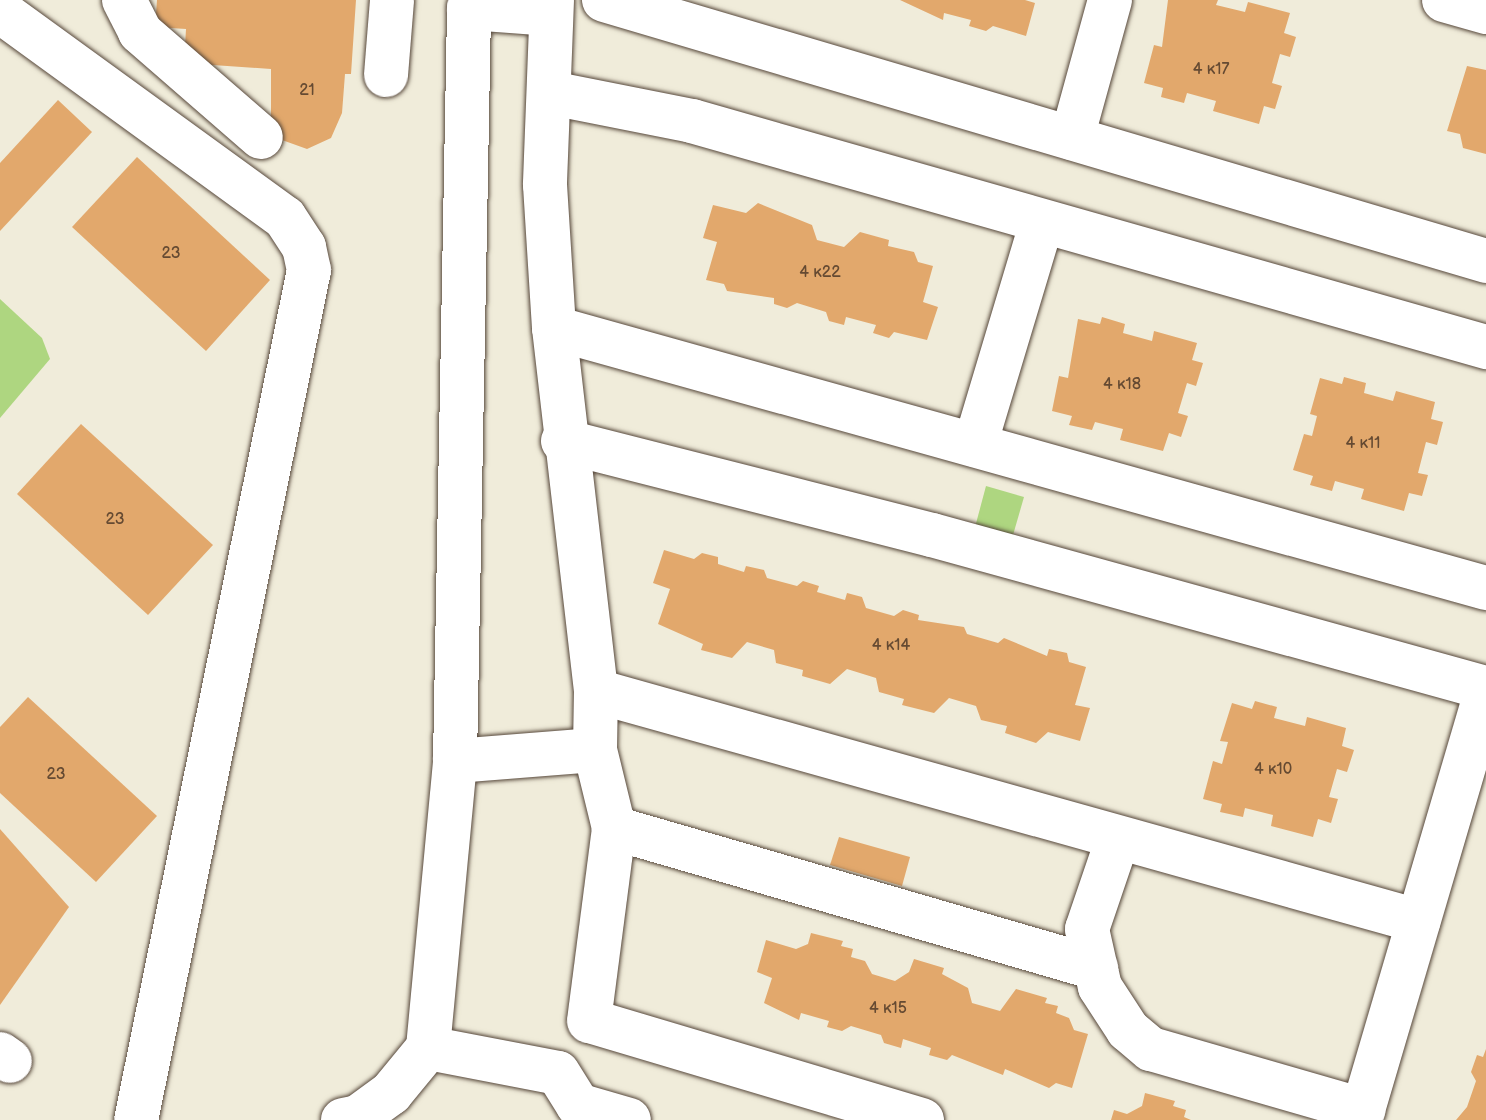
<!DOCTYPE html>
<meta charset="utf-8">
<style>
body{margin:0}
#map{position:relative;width:1486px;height:1120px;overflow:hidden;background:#f0ecda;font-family:"Balsamiq Sans",sans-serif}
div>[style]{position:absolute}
.green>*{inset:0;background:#aed680}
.building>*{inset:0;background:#e2a86c}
.roads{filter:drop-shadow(0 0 2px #56473a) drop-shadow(0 0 2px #56473a)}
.minor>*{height:44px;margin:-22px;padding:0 22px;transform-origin:22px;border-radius:22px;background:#fff}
span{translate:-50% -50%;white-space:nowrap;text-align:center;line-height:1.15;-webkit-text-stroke:6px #f6f6f2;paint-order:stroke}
.number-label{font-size:16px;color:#654a32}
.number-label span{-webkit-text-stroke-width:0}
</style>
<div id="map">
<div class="green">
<i style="clip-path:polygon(0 299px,42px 338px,50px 359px,0 418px)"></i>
<i style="clip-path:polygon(986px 486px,1024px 497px,1011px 542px,974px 531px)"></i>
</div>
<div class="building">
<i style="clip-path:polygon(157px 0,356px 0,351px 74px,345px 74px,342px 113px,331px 138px,307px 149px,282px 140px,271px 120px,271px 69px,184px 63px,186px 29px,155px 27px)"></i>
<i style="clip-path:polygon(900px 0,1025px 0,1035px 3px,1026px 36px,993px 26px,986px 31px,969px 26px,971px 20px,944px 13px,943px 20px)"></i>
<i style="clip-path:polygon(1168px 0,1218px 0,1216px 5px,1245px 12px,1248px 2px,1290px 13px,1284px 33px,1296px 37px,1290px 57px,1280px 54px,1272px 83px,1282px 86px,1275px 109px,1264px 106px,1259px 124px,1213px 111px,1216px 101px,1187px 93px,1184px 103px,1161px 97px,1163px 88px,1144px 83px,1154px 45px,1162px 47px)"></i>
<i style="clip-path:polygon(1467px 66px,1486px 70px,1486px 154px,1463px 148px,1460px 134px,1447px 131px)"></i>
<i style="clip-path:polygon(58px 100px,92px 132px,0 231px,0 163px)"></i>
<i style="clip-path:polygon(137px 157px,270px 280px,206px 351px,72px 227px)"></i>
<i style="clip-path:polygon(758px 203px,812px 225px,817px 240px,844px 247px,860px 232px,889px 240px,888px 246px,914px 252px,918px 262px,933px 266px,923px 302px,938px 307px,927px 340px,894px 332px,889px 338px,873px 333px,876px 325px,846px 317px,844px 325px,829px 321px,826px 312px,797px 303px,787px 308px,774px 304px,774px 298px,727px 291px,724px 284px,706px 280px,717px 242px,703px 238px,713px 205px,746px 213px)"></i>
<i style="clip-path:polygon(1102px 317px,1125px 324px,1123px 333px,1152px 341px,1154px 331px,1197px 343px,1192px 360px,1203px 363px,1196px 386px,1187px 383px,1178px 413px,1188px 416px,1181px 437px,1169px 433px,1163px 451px,1120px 440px,1123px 429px,1095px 422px,1092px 430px,1069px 425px,1072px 416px,1052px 411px,1059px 376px,1068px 378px,1078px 319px,1100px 324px)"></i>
<i style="clip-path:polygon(1344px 377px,1366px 383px,1364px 393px,1393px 401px,1396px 391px,1435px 402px,1431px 419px,1443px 422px,1437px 445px,1426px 442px,1418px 473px,1428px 475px,1422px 496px,1409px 493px,1404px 511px,1361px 499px,1364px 489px,1335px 481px,1332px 491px,1310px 485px,1313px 476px,1293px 470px,1304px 434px,1312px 436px,1317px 416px,1310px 414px,1320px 378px,1342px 384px)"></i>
<i style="clip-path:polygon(81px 424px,213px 545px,148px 615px,17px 494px)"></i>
<i style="clip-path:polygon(664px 550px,694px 559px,702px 553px,718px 557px,718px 564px,744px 572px,746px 566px,764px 570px,767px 578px,797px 586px,803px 581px,819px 586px,817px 592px,845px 600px,847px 593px,862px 597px,866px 608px,894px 616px,903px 610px,919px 615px,918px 620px,964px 627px,967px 634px,998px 643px,1004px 638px,1047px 656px,1049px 649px,1067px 653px,1069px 662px,1086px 667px,1075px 705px,1090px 708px,1080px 741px,1048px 732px,1036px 743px,1005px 733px,1007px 726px,981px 720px,976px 706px,949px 698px,934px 713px,902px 705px,904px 699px,879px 692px,876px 678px,847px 669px,830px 684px,802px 676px,803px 670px,776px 663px,774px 650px,747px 642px,732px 658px,701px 650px,703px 644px,658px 624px,670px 589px,653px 583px)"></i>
<i style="clip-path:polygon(28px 697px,157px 816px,96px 882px,0 793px,0 727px)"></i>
<i style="clip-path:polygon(1255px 701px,1277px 707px,1274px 718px,1305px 726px,1307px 717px,1346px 728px,1342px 746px,1354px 750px,1347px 772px,1337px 769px,1329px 797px,1338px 799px,1331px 823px,1318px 819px,1313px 837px,1271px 826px,1273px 815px,1245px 808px,1243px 817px,1220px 812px,1222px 804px,1203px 799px,1213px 761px,1222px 764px,1228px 742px,1220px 741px,1232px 703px,1252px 709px)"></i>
<i style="clip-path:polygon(0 829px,69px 907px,0 1005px)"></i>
<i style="clip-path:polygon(839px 837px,910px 857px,902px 886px,830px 865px)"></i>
<i style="clip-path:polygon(811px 933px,843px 941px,841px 946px,853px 949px,851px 957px,865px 961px,872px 974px,895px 981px,909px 972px,914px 959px,944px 968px,942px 974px,968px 988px,972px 1003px,1000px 1011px,1016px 989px,1047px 998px,1045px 1003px,1058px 1006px,1056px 1013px,1069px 1018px,1074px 1030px,1088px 1034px,1072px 1088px,1056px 1083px,1049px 1088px,1005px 1069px,1003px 1075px,952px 1055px,947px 1060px,929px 1055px,931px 1048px,903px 1039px,901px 1048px,884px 1043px,881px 1035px,851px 1026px,842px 1031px,827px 1027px,829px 1021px,801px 1013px,799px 1020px,764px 1003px,772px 978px,757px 972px,766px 940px,796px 949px,808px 944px)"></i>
<i style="clip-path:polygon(1486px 1049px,1486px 1120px,1456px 1120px,1467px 1107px,1476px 1081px,1471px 1072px,1477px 1055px,1483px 1057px)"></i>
<i style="clip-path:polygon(1145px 1093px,1175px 1101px,1173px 1106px,1186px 1110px,1184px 1117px,1191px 1120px,1111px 1120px,1114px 1110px,1127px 1114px,1142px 1106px)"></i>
</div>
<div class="roads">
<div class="minor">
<i style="left:124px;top:0;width:36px;rotate:63deg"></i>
<i style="left:140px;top:32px;width:160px;rotate:41deg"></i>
<i style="left:552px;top:0;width:185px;rotate:92.2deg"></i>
<i style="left:545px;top:185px;width:143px;rotate:86.4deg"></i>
<i style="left:554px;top:328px;width:365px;rotate:83.4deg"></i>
<i style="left:596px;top:691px;width:59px;rotate:91deg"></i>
<i style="left:595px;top:750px;width:80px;rotate:76.3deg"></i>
<i style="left:604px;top:0;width:920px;rotate:16.48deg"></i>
<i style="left:1444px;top:0;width:44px;rotate:15.9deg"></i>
<i style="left:0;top:11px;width:352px;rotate:36deg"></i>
<i style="left:285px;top:218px;width:35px;rotate:57deg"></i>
<i style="left:304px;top:247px;width:24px;rotate:78deg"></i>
<i style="left:309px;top:270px;width:867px;rotate:101.5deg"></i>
<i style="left:386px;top:75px;width:75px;rotate:-85.4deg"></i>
<i style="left:551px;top:93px;width:144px;rotate:11.2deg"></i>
<i style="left:692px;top:121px;width:826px;rotate:15.89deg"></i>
<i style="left:1072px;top:138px;width:143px;rotate:-74.6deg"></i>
<i style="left:554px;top:328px;width:968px;rotate:15.59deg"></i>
<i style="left:563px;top:441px;width:381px;rotate:14.3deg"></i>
<i style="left:932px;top:535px;width:575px;rotate:15.44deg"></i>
<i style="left:975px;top:445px;width:233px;rotate:-73.3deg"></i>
<i style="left:596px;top:691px;width:854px;rotate:15.63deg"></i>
<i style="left:455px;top:761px;width:140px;rotate:-4.5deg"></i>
<i style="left:1117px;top:841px;width:93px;rotate:108.8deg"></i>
<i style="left:1087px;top:929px;width:59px;rotate:77.4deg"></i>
<i style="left:1100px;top:987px;width:51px;rotate:56.9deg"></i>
<i style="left:1128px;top:1030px;width:30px;rotate:40deg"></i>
<i style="left:1151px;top:1049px;width:221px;rotate:16.1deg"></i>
<i style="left:1363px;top:1110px;width:435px;rotate:-73.6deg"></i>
<i style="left:428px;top:1048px;width:132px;rotate:10.9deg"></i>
<i style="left:558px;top:1073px;width:38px;rotate:58deg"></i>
<i style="left:578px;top:1105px;width:53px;rotate:16.4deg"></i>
<i style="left:0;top:1054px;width:12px;rotate:35deg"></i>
<i style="left:343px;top:1120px;width:15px;rotate:-11deg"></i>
<i style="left:358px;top:1117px;width:41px;rotate:-36deg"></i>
<i style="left:391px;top:1093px;width:58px;rotate:-50.6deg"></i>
<i style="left:428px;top:1048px;width:288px;rotate:-84.6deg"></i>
<i style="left:455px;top:761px;width:753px;rotate:-88.93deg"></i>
<i style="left:469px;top:8px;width:81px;rotate:4.2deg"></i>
<i style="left:922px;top:1120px;width:347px;rotate:-163.4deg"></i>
<i style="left:589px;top:1021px;width:195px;rotate:-82.6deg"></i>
<i style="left:614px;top:828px;width:502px;rotate:16.2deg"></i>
</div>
</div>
<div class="number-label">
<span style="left:1211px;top:70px">4 к17</span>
<span style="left:307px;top:91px">21</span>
<span style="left:171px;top:254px">23</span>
<span style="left:820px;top:273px">4 к22</span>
<span style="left:1122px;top:385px">4 к18</span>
<span style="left:1363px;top:444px">4 к11</span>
<span style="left:115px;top:520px">23</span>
<span style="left:891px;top:646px">4 к14</span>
<span style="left:1273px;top:770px">4 к10</span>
<span style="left:56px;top:775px">23</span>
<span style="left:888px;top:1009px">4 к15</span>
</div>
</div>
